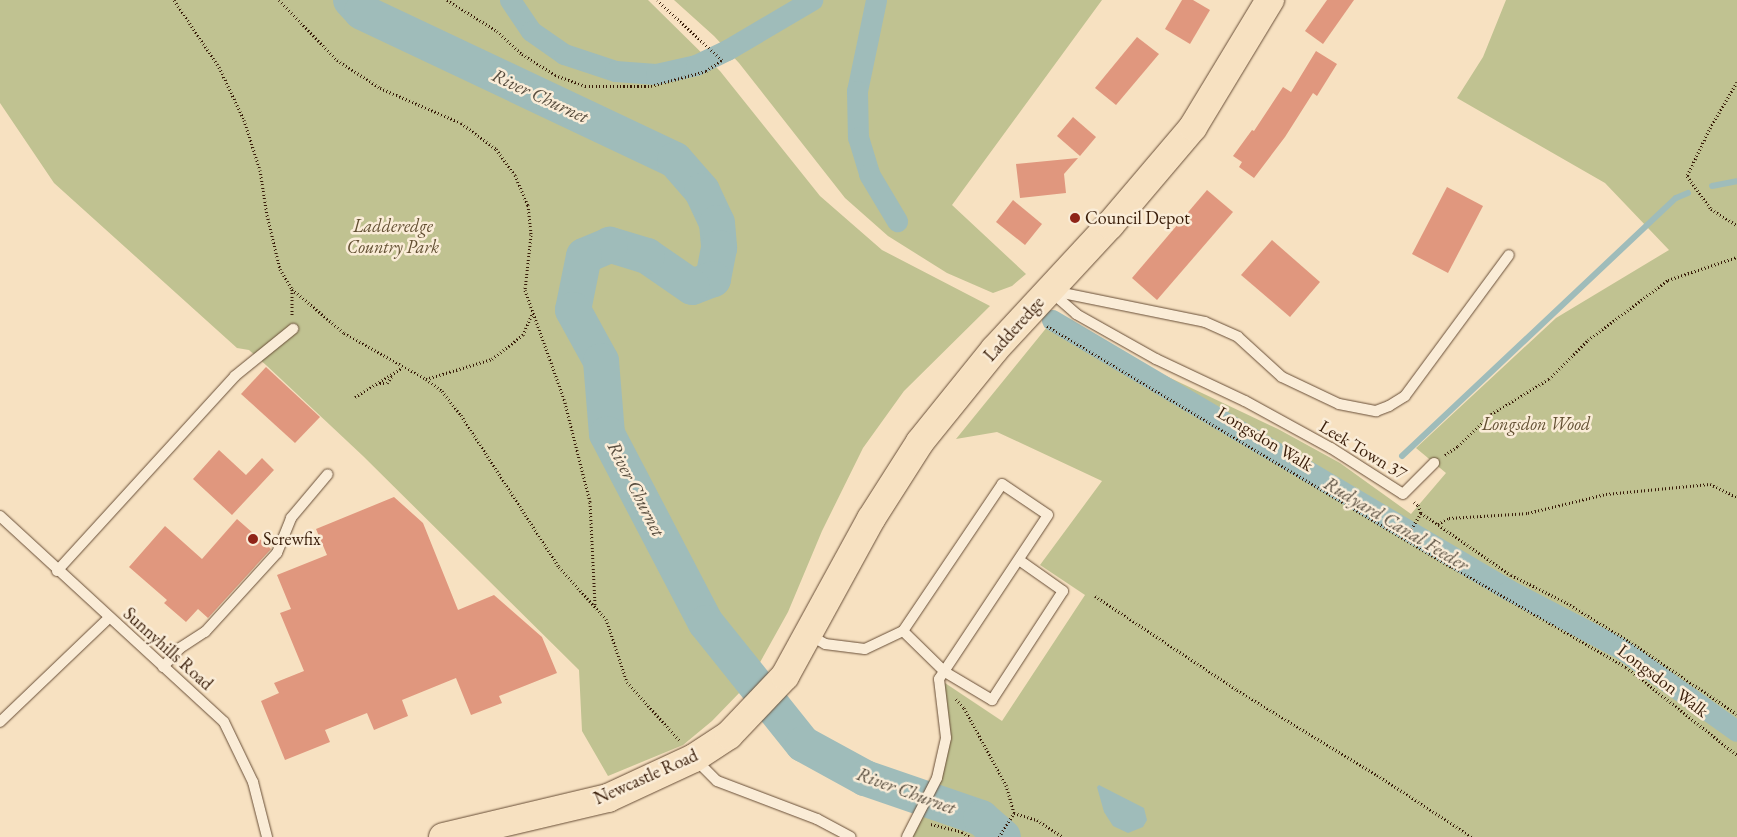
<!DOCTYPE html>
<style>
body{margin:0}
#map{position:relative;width:1737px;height:837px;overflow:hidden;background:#f7e1c1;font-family:"EB Garamond",serif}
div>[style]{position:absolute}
.green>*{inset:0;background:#c0c291}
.water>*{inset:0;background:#9fbcba}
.stream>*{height:6px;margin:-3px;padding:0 3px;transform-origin:3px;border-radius:3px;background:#9fbcba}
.canal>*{height:21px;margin:-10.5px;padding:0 10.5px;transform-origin:10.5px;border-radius:10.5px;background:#9fbcba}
.river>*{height:36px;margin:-18px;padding:0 18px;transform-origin:18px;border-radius:18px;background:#9fbcba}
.building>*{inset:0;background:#e0977e}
.path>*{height:3px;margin-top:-1.5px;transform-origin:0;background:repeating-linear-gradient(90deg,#391d09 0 1px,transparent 0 3.5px)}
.roads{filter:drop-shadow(0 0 1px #684e37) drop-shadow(0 0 1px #684e37)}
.lane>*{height:10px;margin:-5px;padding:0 5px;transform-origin:5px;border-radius:5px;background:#faecd7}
.highway>*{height:28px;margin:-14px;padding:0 14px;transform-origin:14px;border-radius:14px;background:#f7e1c1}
.dots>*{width:14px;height:14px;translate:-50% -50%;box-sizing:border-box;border:2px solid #faecd7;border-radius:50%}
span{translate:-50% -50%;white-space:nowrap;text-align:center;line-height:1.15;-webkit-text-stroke:5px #faecd7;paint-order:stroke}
.poi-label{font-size:18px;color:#391d09}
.left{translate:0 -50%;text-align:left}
.park-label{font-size:18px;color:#624f32;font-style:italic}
.street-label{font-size:18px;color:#391d09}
.water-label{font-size:19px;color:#584d3e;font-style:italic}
</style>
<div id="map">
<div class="green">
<i style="clip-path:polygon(0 0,648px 0,720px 71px,820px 196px,882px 250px,990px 306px,904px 391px,863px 448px,822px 531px,788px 612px,758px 666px,742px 690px,712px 721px,683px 745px,608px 776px,582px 731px,579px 670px,363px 456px,266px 365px,249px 350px,237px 348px,54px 183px,0 103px)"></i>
<i style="clip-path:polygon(674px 0,1102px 0,952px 205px,1026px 274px,1012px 286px,993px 293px,947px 273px,888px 236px,845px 198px,739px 63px,714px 36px)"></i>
<i style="clip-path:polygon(1506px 0,1737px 0,1737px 837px,907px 837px,921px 807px,946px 738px,939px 679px,1002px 721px,1085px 595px,1040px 565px,1102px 481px,997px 432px,956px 439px,1056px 316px,1124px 356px,1278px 429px,1340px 463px,1411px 514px,1446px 473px,1416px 448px,1556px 318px,1669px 250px,1605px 183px,1457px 98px,1483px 57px)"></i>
</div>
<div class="water">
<i style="clip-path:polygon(1099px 785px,1144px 808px,1147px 820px,1143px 827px,1128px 833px,1113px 826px,1104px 812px,1097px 787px)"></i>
</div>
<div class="stream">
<i style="left:1712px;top:186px;width:25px;rotate:-11deg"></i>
<i style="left:1402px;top:456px;width:376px;rotate:-43.3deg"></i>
<i style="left:1676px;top:198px;width:13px;rotate:-23deg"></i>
</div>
<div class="canal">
<i style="left:510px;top:0;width:37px;rotate:56deg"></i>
<i style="left:531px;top:31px;width:40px;rotate:34.9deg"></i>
<i style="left:564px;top:54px;width:54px;rotate:18.4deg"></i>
<i style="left:615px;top:71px;width:41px;rotate:4.2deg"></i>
<i style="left:656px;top:74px;width:41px;rotate:-12.7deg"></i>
<i style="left:696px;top:65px;width:34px;rotate:-26deg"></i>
<i style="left:727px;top:50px;width:99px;rotate:-30.5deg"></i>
<i style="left:876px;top:0;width:93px;rotate:101.8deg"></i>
<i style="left:857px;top:91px;width:46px;rotate:88.8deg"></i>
<i style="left:858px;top:137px;width:39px;rotate:73deg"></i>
<i style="left:869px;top:174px;width:55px;rotate:59.2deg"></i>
<i style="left:1052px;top:320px;width:531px;rotate:30.58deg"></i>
<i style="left:1509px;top:590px;width:125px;rotate:27.6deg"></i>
<i style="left:1620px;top:648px;width:143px;rotate:35.4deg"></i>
</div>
<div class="river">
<i style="left:351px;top:0;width:16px;rotate:47deg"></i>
<i style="left:362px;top:12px;width:346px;rotate:25.3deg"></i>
<i style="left:675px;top:160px;width:41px;rotate:48.9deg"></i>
<i style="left:702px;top:191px;width:35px;rotate:65deg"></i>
<i style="left:717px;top:223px;width:25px;rotate:85deg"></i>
<i style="left:719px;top:248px;width:32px;rotate:101deg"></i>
<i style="left:713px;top:279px;width:22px;rotate:159deg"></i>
<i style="left:692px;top:287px;width:55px;rotate:-145.4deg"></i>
<i style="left:647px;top:256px;width:39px;rotate:-163deg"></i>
<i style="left:610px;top:245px;width:28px;rotate:157deg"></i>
<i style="left:584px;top:256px;width:55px;rotate:101.5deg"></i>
<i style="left:573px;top:310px;width:58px;rotate:61.2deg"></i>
<i style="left:601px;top:361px;width:73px;rotate:85.3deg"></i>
<i style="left:607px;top:434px;width:213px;rotate:62.4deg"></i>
<i style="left:706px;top:623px;width:155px;rotate:51.3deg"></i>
<i style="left:803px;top:744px;width:71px;rotate:28.7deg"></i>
<i style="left:865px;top:778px;width:123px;rotate:19deg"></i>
<i style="left:981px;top:818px;width:29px;rotate:41deg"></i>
</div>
<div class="building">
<i style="clip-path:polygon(1182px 0,1193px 0,1210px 10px,1190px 44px,1165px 29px)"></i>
<i style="clip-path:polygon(1327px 0,1354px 0,1323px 44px,1305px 31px)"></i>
<i style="clip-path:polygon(1137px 37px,1159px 54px,1116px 105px,1095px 88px)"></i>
<i style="clip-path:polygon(1316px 51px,1337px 64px,1317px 96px,1313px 93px,1285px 137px,1254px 178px,1239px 167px,1242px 162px,1233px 156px,1252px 130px,1254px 131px,1283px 87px,1291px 92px)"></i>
<i style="clip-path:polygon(1073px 117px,1096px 137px,1080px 156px,1057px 136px)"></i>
<i style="clip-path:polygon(1078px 158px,1064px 174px,1066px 193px,1020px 198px,1016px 164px)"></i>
<i style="clip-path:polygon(1447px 187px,1483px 206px,1448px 273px,1412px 254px)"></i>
<i style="clip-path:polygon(1207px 190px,1233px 212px,1157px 300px,1132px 278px)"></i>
<i style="clip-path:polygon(1013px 200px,1042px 224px,1025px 245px,996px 222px)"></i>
<i style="clip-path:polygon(1272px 240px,1320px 282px,1290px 317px,1241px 275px)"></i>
<i style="clip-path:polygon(266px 367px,320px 417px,295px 443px,241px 394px)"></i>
<i style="clip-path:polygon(219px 450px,246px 475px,262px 458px,274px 470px,232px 515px,193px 479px)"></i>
<i style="clip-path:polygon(394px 497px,423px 523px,458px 610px,494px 595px,542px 637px,557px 673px,499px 696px,502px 703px,471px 715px,456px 678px,402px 700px,408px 716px,374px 730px,367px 713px,325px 730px,330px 742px,285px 760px,261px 701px,279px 693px,274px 683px,304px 671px,280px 613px,291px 609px,277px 575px,327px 555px,316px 529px)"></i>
<i style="clip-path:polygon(237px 519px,271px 549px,208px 618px,198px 609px,186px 622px,164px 603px,167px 600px,129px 567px,165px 526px,202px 559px)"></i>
</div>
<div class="path">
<i style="left:174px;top:0;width:81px;rotate:56.1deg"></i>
<i style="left:219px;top:67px;width:59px;rotate:64.7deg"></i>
<i style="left:244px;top:120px;width:52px;rotate:72.3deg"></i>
<i style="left:260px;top:170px;width:46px;rotate:81.2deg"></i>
<i style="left:267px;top:215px;width:56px;rotate:76.5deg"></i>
<i style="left:280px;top:269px;width:23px;rotate:59deg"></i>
<i style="left:292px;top:289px;width:68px;rotate:40.2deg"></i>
<i style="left:344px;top:333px;width:94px;rotate:29.3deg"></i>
<i style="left:426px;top:379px;width:20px;rotate:37deg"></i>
<i style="left:442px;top:391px;width:31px;rotate:52deg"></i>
<i style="left:461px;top:415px;width:181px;rotate:57.2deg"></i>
<i style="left:559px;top:567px;width:70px;rotate:47.9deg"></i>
<i style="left:606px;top:619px;width:66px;rotate:71.6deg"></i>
<i style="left:627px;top:682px;width:78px;rotate:48.1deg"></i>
<i style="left:279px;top:0;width:83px;rotate:46deg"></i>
<i style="left:337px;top:60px;width:51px;rotate:33.1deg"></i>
<i style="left:380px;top:88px;width:88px;rotate:23.4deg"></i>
<i style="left:461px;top:123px;width:44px;rotate:36.6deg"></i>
<i style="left:496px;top:149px;width:32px;rotate:54deg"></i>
<i style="left:515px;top:175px;width:33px;rotate:67deg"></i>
<i style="left:528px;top:205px;width:30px;rotate:84deg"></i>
<i style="left:531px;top:235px;width:55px;rotate:96.2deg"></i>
<i style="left:525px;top:290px;width:116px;rotate:70.3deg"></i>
<i style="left:564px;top:399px;width:106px;rotate:75.8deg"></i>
<i style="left:590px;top:502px;width:104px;rotate:87.2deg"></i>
<i style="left:447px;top:0;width:59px;rotate:31.8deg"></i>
<i style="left:497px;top:31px;width:34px;rotate:43deg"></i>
<i style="left:522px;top:54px;width:39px;rotate:32deg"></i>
<i style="left:555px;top:75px;width:32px;rotate:20deg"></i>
<i style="left:585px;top:86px;width:66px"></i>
<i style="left:651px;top:86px;width:57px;rotate:-15.3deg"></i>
<i style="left:706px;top:71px;width:19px;rotate:-35deg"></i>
<i style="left:722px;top:60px;width:88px;rotate:-137.3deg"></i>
<i style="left:1737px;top:82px;width:56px;rotate:120.3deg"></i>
<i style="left:1709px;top:130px;width:51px;rotate:115.6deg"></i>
<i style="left:1687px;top:176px;width:41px;rotate:54deg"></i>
<i style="left:1711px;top:209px;width:31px;rotate:32deg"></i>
<i style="left:292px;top:289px;width:26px;rotate:90deg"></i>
<i style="left:1047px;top:326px;width:471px;rotate:30.8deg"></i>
<i style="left:1452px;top:567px;width:201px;rotate:29.9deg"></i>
<i style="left:1626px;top:667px;width:142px;rotate:38.4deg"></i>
<i style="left:426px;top:379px;width:69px;rotate:-16.9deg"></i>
<i style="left:492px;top:359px;width:39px;rotate:-38deg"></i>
<i style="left:523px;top:335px;width:23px;rotate:-67deg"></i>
<i style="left:380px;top:383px;width:7px"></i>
<i style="left:387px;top:383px;width:9px;rotate:-54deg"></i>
<i style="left:355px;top:397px;width:55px;rotate:-31.7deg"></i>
<i style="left:1445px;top:455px;width:16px;rotate:-35deg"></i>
<i style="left:1458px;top:446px;width:46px;rotate:-44.1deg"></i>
<i style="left:1491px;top:414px;width:68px;rotate:-31.1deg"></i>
<i style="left:1549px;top:379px;width:55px;rotate:-45deg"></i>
<i style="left:1588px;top:340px;width:100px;rotate:-36.9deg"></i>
<i style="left:1668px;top:280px;width:73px;rotate:-18.4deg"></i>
<i style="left:1414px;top:502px;width:5px;rotate:37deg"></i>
<i style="left:1418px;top:505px;width:9px;rotate:69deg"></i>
<i style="left:1421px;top:513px;width:109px;rotate:34.6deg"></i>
<i style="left:1511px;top:575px;width:63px;rotate:26.6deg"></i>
<i style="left:1567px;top:603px;width:73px;rotate:31.5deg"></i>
<i style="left:1629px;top:641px;width:130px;rotate:34.1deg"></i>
<i style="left:1438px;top:524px;width:13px;rotate:-29deg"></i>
<i style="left:1449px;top:518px;width:79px;rotate:-3.6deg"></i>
<i style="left:1528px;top:513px;width:80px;rotate:-13.7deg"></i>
<i style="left:1606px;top:494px;width:104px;rotate:-5.5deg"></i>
<i style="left:1710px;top:484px;width:30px;rotate:26deg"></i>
<i style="left:1406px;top:538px;width:29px;rotate:-59deg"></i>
<i style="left:1095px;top:596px;width:170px;rotate:33.5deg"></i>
<i style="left:1237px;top:690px;width:164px;rotate:31.3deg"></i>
<i style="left:1377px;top:775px;width:113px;rotate:33.1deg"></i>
<i style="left:956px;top:699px;width:12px;rotate:48deg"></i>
<i style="left:964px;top:708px;width:88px;rotate:61.4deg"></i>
<i style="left:1006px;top:785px;width:29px;rotate:74deg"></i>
<i style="left:931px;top:824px;width:32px;rotate:14deg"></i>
<i style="left:962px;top:832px;width:9px;rotate:32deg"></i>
<i style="left:999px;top:837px;width:28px;rotate:-58deg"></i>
<i style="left:1014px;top:813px;width:24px;rotate:17deg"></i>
<i style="left:1037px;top:820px;width:31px;rotate:33deg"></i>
</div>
<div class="roads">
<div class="lane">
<i style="left:1050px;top:291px;width:35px;rotate:41deg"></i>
<i style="left:1076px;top:314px;width:92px;rotate:29.4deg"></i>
<i style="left:1156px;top:359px;width:98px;rotate:25.3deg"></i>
<i style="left:1245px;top:401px;width:98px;rotate:28.7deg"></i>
<i style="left:1331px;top:448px;width:85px;rotate:32.6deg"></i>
<i style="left:1403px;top:494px;width:44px;rotate:-45deg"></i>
<i style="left:1053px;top:291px;width:155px;rotate:11.5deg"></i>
<i style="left:1205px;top:322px;width:36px;rotate:24deg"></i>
<i style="left:1238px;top:337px;width:59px;rotate:42.3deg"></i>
<i style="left:1282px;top:377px;width:63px;rotate:25.3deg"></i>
<i style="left:1339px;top:404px;width:38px;rotate:11deg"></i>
<i style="left:1376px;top:411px;width:14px;rotate:-21deg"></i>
<i style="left:1389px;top:406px;width:19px;rotate:-32deg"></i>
<i style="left:1405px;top:396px;width:175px;rotate:-53.6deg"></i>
<i style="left:0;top:516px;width:304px;rotate:42.6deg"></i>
<i style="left:224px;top:722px;width:67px;rotate:64.2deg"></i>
<i style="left:253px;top:782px;width:57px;rotate:75.7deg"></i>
<i style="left:57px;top:571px;width:264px;rotate:-47.6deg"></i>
<i style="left:235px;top:376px;width:75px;rotate:-39deg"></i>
<i style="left:903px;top:631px;width:59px;rotate:44.3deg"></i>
<i style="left:945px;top:672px;width:55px;rotate:30.8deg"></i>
<i style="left:992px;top:700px;width:130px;rotate:-56.9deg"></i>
<i style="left:1063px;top:591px;width:54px;rotate:-144.8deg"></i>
<i style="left:809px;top:635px;width:18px;rotate:29deg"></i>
<i style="left:825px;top:644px;width:40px;rotate:7.1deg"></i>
<i style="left:865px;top:649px;width:42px;rotate:-25.3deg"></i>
<i style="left:903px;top:631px;width:177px;rotate:-56deg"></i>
<i style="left:1002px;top:484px;width:55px;rotate:34deg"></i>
<i style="left:1048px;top:515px;width:197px;rotate:123.6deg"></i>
<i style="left:939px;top:679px;width:59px;rotate:83.2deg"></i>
<i style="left:946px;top:738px;width:41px;rotate:102.7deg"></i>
<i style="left:937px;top:778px;width:66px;rotate:117deg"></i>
<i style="left:163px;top:667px;width:25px;rotate:-48deg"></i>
<i style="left:180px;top:648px;width:30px;rotate:-33deg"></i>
<i style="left:205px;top:632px;width:107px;rotate:-47.7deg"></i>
<i style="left:277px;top:553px;width:38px;rotate:-68deg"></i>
<i style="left:291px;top:518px;width:57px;rotate:-49.9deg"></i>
<i style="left:0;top:722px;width:151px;rotate:-43.7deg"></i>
<i style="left:695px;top:759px;width:31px;rotate:45deg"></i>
<i style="left:717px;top:781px;width:107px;rotate:20.8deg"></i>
<i style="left:817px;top:819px;width:38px;rotate:28deg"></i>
</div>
<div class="highway">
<i style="left:443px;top:837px;width:170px;rotate:-13.3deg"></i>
<i style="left:608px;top:798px;width:95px;rotate:-24.9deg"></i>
<i style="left:694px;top:758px;width:42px;rotate:-33.3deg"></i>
<i style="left:729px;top:735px;width:81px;rotate:-46.5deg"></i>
<i style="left:785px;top:676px;width:179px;rotate:-61.3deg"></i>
<i style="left:871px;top:519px;width:91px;rotate:-57.5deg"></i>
<i style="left:920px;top:442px;width:119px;rotate:-51.1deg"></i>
<i style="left:995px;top:349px;width:169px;rotate:-47.2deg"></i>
<i style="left:1110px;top:225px;width:128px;rotate:-49.7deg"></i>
<i style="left:1193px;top:127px;width:149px;rotate:-58.8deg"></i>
</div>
</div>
<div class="dots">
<i style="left:1075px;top:218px;background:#8f2418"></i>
<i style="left:253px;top:539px;background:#8f2418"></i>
</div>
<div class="poi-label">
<span class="left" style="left:1085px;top:218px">Council Depot</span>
<span class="left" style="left:263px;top:539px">Screwfix</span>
</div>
<div class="park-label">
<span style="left:393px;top:237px">Ladderedge<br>Country Park</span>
<span style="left:1536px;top:424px">Longsdon Wood</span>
</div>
<div class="street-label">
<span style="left:1014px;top:329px;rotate:-48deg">Ladderedge</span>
<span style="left:1265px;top:439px;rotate:31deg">Longsdon Walk</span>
<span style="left:1363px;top:450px;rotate:31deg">Leek Town 37</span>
<span style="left:168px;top:649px;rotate:42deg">Sunnyhills Road</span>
<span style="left:1663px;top:681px;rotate:37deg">Longsdon Walk</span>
<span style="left:646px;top:777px;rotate:-24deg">Newcastle Road</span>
</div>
<div class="water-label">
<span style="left:540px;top:96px;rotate:25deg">River Churnet</span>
<span style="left:636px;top:489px;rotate:63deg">River Churnet</span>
<span style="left:1396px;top:524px;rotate:31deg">Rudyard Canal Feeder</span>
<span style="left:906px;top:791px;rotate:20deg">River Churnet</span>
</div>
</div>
